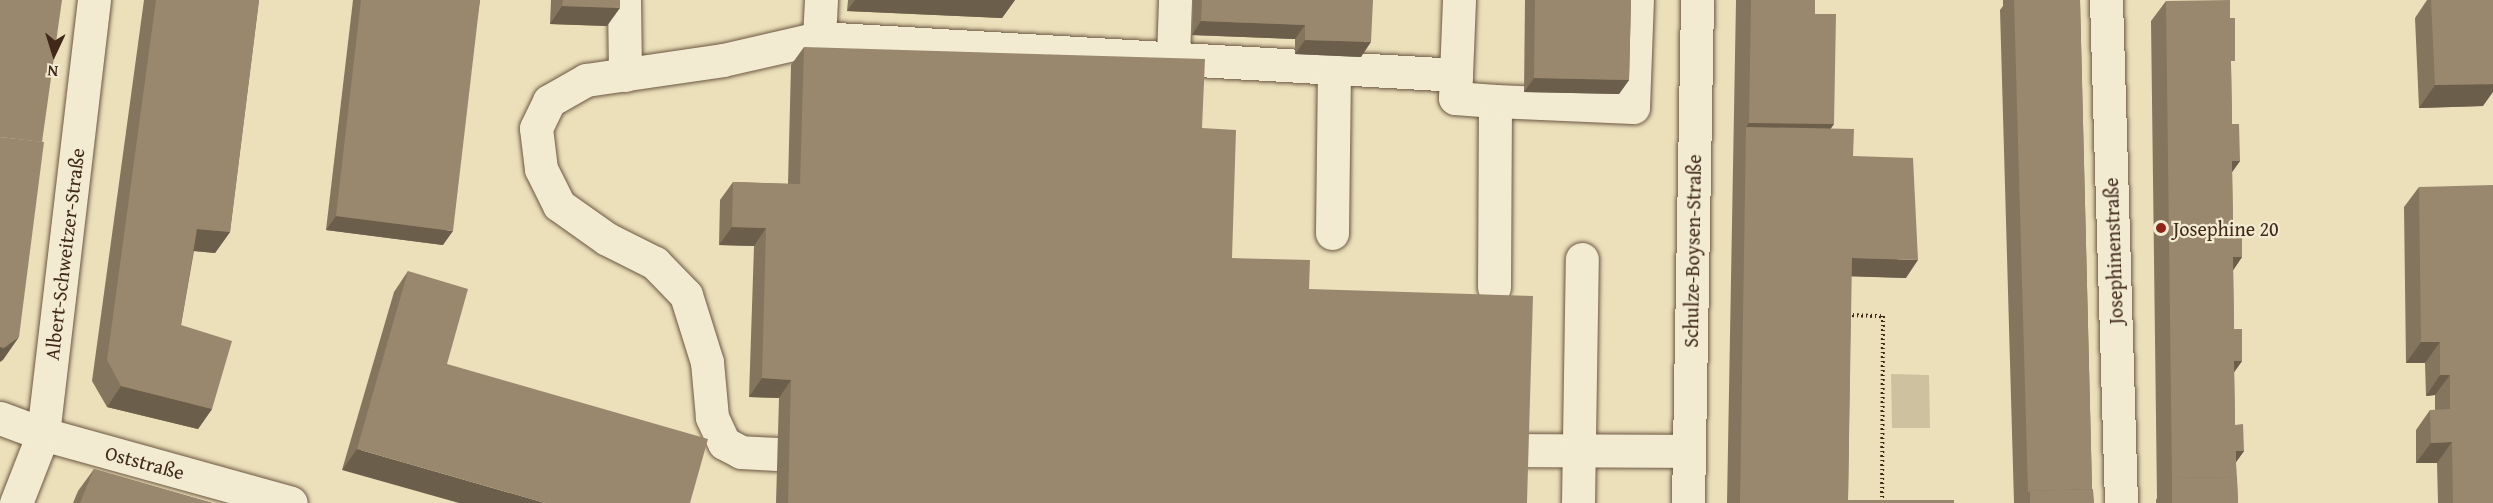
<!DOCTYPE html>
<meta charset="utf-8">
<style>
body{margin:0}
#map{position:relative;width:2493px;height:503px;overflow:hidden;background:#ebe0ba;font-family:"Gentium Book Plus",serif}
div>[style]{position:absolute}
.green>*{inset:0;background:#cec19f}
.path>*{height:4px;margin-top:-2px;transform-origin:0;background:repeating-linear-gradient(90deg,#41291a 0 1.5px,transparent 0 4.5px)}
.roads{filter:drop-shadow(0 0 2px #6c5742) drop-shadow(0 0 2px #6c5742)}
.minor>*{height:33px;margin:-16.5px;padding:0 16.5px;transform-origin:16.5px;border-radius:16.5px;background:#f2ebd2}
.wall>*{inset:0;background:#84755e}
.shaded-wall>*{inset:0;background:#6b5f4c}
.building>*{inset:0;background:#99886d}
.dots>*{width:16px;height:16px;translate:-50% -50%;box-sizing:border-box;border:3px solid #f2ebd2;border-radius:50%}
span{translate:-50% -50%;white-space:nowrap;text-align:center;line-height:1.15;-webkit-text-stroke:4.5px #f2ebd2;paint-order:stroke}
.poi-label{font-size:20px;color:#41291a}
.left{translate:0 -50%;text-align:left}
.street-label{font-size:20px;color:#41291a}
.north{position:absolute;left:24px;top:24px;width:60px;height:60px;-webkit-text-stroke:4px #f2ebd2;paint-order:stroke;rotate:184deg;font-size:16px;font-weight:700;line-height:24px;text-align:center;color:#41291a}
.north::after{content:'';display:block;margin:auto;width:21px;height:27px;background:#41291a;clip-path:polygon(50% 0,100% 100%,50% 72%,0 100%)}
</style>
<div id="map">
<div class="green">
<i style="clip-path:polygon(1891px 374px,1929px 375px,1930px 428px,1892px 428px)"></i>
</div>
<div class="path">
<i style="left:1848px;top:315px;width:35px;rotate:2deg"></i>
<i style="left:1883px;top:316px;width:187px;rotate:90.3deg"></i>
</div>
<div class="roads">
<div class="minor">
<i style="left:624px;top:0;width:75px;rotate:89.2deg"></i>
<i style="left:821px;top:0;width:38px;rotate:93deg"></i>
<i style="left:819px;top:38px;width:638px;rotate:3.32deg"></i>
<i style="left:1459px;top:0;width:98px;rotate:92.3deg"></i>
<i style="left:1455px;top:98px;width:40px;rotate:4.3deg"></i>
<i style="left:1495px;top:101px;width:186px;rotate:90.3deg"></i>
<i style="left:2106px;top:0;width:503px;rotate:88.29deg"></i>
<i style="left:1173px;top:58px;width:58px;rotate:-88deg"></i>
<i style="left:1495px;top:101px;width:138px;rotate:2.5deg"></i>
<i style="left:1633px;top:107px;width:107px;rotate:-87.9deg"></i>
<i style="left:1332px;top:233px;width:165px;rotate:-89.3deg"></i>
<i style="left:0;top:418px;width:46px;rotate:20.4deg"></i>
<i style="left:43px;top:434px;width:257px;rotate:15.5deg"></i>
<i style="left:1516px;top:450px;width:173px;rotate:0.3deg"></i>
<i style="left:777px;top:454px;width:36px;rotate:-177deg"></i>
<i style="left:741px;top:452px;width:19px;rotate:-152deg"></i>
<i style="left:724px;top:443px;width:29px;rotate:-115deg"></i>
<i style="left:712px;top:417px;width:55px;rotate:-95.2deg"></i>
<i style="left:707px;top:362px;width:70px;rotate:-107.4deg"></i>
<i style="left:686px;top:295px;width:45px;rotate:-134.1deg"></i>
<i style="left:655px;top:263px;width:54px;rotate:-153.4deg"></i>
<i style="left:607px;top:239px;width:59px;rotate:-144.7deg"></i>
<i style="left:559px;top:205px;width:40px;rotate:-116.6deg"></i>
<i style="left:541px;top:169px;width:41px;rotate:-97deg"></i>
<i style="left:536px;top:128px;width:30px;rotate:-64deg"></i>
<i style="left:549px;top:101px;width:43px;rotate:-29.6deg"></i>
<i style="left:586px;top:80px;width:138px;rotate:-8.3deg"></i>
<i style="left:723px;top:60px;width:98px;rotate:-12.9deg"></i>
<i style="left:16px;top:503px;width:74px;rotate:-68.6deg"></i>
<i style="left:43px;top:434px;width:437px;rotate:-83.3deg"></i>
<i style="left:1578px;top:503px;width:244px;rotate:-89.1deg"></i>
<i style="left:1688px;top:503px;width:503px;rotate:-88.97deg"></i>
</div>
</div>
<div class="wall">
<i style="clip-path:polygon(144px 0,259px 0,230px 232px,215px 253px,194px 251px,181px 325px,212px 409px,198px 429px,107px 407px,92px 381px)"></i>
<i style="clip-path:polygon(353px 0,480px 0,443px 245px,326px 230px)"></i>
<i style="clip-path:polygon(551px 0,620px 0,607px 26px,550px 24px)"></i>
<i style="clip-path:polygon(848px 0,1015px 0,1002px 18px,847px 11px)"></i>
<i style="clip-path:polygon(1193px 0,1373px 0,1361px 57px,1295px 54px,1295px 39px,1192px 35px)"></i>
<i style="clip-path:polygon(1525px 0,1631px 0,1629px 80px,1619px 94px,1524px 92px)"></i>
<i style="clip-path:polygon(1736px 0,1815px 0,1815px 14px,1834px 124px,1830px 129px,1853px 156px,1906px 278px,1851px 276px,1848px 500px,1954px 503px,1727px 503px)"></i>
<i style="clip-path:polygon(2003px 0,2080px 0,2092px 489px,2094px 503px,2014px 503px,2000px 10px,2003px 6px)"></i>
<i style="clip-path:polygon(2427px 0,2493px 0,2483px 106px,2419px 108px,2415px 18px)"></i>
<i style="clip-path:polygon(2166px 1px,2231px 67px,2232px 124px,2240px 161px,2232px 172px,2233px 229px,2242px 257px,2233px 270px,2234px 329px,2242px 361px,2234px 372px,2235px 425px,2244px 451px,2236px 462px,2238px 503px,2156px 503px,2156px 500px,2157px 498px,2151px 21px)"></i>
<i style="clip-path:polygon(804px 47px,1202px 128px,1232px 258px,1309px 289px,1527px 503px,776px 503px,779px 398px,749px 397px,754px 246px,719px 245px,720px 200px,733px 182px,788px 184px,791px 65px)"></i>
<i style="clip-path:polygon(2419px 187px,2493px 503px,2438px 503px,2437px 463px,2416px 463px,2416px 430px,2430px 410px,2435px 410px,2435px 395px,2426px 396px,2425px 363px,2406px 363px,2404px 207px)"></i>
<i style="clip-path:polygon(408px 271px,447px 364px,342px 470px,394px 292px)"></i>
<i style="clip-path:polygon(94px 469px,212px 503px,73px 503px,78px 491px)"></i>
</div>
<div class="shaded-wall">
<i style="clip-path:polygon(855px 0,1015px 0,1002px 18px,847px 11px)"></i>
<i style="clip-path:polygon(562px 6px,620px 8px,607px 26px,550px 24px)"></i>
<i style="clip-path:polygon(1201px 21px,1305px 25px,1295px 39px,1192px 35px)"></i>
<i style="clip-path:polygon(1305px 40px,1371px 42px,1361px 57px,1295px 54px)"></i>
<i style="clip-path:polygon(1534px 78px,1629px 80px,1619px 94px,1524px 92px)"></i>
<i style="clip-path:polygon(2493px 84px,2493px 92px,2483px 106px,2419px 108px,2435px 85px)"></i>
<i style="clip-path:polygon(1749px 123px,1834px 124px,1818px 147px,1746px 127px)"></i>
<i style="clip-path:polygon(2232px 161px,2240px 161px,2225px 182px)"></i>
<i style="clip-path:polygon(336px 216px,453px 231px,443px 245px,326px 230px)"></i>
<i style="clip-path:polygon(732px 227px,766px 228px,754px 246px,719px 245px)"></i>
<i style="clip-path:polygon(197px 229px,230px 232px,215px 253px,183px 250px)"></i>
<i style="clip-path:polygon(2233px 257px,2242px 257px,2228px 278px)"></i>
<i style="clip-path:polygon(1852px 258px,1918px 260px,1906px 278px,1839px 276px)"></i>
<i style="clip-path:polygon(19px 337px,3px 360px,0 362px,0 347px)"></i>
<i style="clip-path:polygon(2421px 342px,2440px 342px,2425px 363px,2406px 363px)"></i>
<i style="clip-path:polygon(2234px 361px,2242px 361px,2228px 381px)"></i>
<i style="clip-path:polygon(2440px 375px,2450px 375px,2435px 395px,2426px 396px)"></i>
<i style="clip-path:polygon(762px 378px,791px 380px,779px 398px,749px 397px)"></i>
<i style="clip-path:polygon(121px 386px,212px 409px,198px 429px,107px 407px)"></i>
<i style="clip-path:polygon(2452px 442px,2437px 463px,2416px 463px,2431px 443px)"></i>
<i style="clip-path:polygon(357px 449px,545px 503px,459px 503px,342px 470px)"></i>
<i style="clip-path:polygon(2236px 451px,2244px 451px,2229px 472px)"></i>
</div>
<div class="building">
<i style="clip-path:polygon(0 0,62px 0,42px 142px,0 137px)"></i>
<i style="clip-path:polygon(156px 0,259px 0,230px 232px,197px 229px,181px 325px,232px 341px,212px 409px,121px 386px,107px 360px)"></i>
<i style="clip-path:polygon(361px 0,480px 0,453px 231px,336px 216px)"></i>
<i style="clip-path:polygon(563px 0,620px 0,620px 8px,562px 6px)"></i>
<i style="clip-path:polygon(1202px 0,1373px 0,1371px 42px,1305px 40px,1305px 25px,1201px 21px)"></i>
<i style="clip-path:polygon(1535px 0,1631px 0,1629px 80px,1534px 78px)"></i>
<i style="clip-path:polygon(1751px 0,1815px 0,1815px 14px,1836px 14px,1834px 124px,1749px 123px)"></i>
<i style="clip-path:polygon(2014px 0,2080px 0,2092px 489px,2030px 491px,2028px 493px)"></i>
<i style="clip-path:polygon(2230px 0,2230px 18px,2235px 18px,2235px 61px,2231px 61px,2232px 124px,2239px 124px,2240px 161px,2232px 161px,2233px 229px,2242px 229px,2242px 257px,2233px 257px,2234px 329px,2242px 329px,2242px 361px,2234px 361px,2235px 425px,2243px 424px,2244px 451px,2236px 451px,2236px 477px,2172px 478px,2166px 1px)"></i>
<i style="clip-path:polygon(2431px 0,2493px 0,2493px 84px,2435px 85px)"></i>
<i style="clip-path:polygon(804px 47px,1205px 59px,1202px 128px,1236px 130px,1232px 258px,1310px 260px,1309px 289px,1533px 296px,1527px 503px,788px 503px,791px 380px,762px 378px,766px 228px,732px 227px,733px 182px,800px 184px)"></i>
<i style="clip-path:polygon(1746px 127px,1854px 129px,1853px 156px,1913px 158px,1918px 260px,1852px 258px,1848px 500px,1954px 500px,1954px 503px,1740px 503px)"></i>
<i style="clip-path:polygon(0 137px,44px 142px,19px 337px,4px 348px,0 347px)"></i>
<i style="clip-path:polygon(2493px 185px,2493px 503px,2453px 503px,2452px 442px,2431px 443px,2430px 410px,2450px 409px,2450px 375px,2440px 375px,2440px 342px,2421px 342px,2419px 187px)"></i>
<i style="clip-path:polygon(408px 271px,468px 289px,447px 364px,708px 439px,690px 503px,545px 503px,357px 449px)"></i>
<i style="clip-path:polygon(94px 469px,212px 503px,80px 503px)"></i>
<i style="clip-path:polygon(2237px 477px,2238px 503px,2172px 503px,2172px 478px)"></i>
<i style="clip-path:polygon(2093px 489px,2094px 503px,2030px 503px,2030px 491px)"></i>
</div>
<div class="dots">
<i style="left:2161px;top:228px;background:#8f2418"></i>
</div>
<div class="poi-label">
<span class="left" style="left:2173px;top:228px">Josephine 20</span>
</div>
<div class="street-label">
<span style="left:1692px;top:251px;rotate:-89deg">Schulze-Boysen-Straße</span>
<span style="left:2113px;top:251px;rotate:-92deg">Josephinenstraße</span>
<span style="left:64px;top:254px;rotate:-83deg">Albert-Schweitzer-Straße</span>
<span style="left:145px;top:462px;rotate:15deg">Oststraße</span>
</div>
<div class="north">N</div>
</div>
